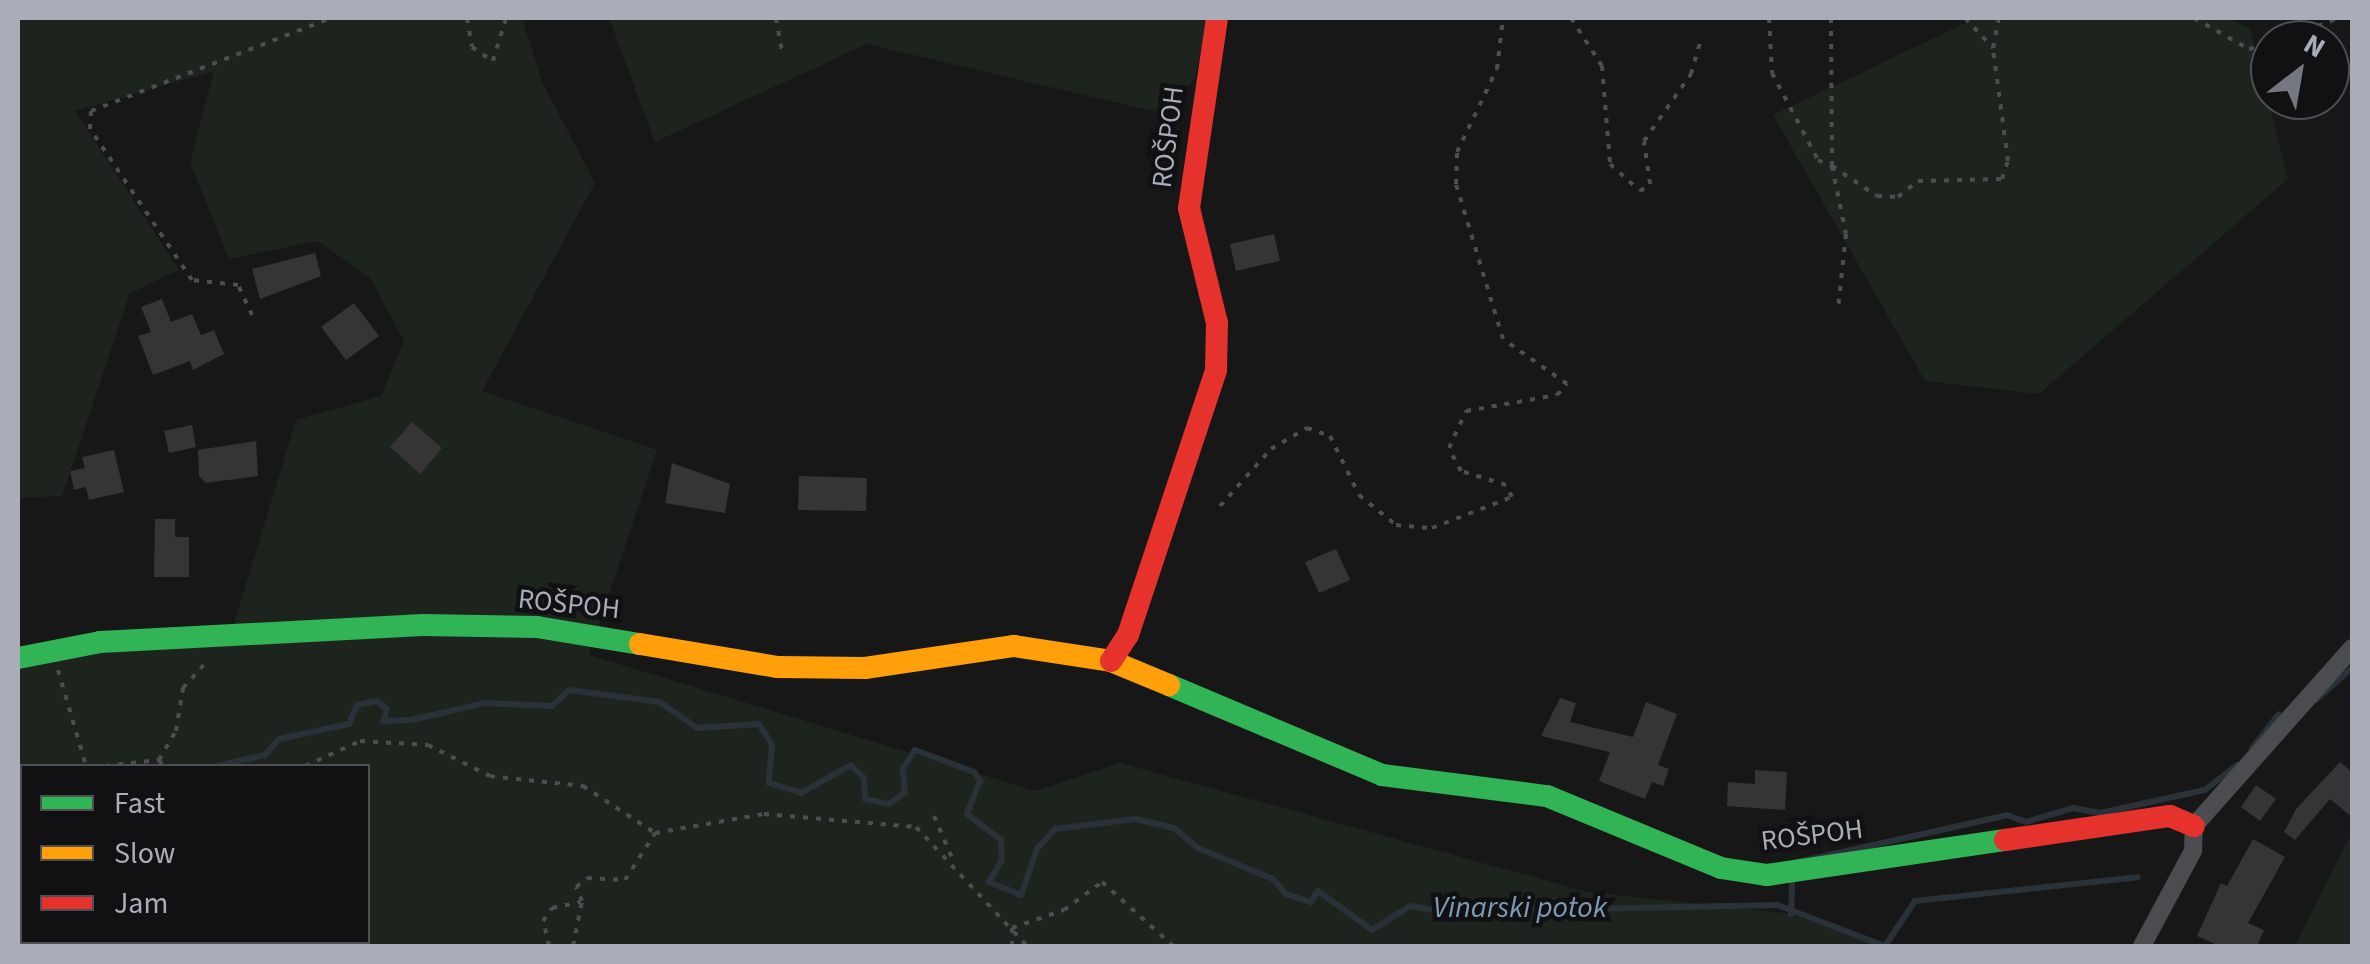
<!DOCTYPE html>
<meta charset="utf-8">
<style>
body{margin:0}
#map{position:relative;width:2370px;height:964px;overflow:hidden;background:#171717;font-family:"Source Sans 3",sans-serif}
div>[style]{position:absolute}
.green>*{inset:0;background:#1d241e}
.stream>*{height:6px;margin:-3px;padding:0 3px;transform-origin:3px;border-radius:3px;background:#2a3239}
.building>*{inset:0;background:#353536}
.path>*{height:4px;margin-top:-2px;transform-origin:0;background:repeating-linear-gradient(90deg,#4d4e52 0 5px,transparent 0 13px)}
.street>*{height:18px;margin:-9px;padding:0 9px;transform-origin:9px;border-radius:9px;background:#4b4c50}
.fast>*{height:22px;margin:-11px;padding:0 11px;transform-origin:11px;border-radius:11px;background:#30b455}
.slow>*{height:22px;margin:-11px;padding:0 11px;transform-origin:11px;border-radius:11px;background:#ff9f0a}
.jam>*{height:22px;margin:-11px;padding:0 11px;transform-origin:11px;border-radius:11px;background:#e5322d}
span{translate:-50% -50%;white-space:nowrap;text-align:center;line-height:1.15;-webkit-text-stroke:9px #111113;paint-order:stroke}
.street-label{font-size:28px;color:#a8adb8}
.water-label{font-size:30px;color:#7f9bb3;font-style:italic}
.frame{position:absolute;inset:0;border:20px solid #a8adb8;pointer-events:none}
.legend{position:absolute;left:20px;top:764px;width:350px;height:180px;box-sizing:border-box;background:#111113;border:2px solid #4d4f55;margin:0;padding:12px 18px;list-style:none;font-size:30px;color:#a8adb8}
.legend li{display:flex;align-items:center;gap:20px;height:50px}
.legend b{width:50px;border:2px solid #4d4f55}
.north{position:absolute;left:2250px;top:20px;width:100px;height:100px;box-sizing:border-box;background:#111113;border:2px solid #4d4f55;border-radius:50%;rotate:31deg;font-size:28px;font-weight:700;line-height:40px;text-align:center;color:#a8adb8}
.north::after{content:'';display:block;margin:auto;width:35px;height:45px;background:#757880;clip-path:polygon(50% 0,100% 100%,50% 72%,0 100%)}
</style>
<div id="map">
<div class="green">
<i style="clip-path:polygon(evenodd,18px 18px,522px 18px,542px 82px,595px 183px,482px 391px,657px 450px,589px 655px,1035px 791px,1120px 763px,1588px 892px,1784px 913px,1893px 946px,18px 946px,18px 662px,229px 640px,296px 420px,381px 396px,404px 341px,370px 278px,318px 241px,229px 259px,190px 163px,214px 71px,75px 111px,179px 270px,130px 293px,62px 496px,18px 498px,18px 18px,22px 766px,368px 766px,368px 942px,22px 942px,22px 766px)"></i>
<i style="clip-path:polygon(609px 18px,1209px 18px,1195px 78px,1165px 114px,867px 44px,655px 142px)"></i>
<i style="clip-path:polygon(1976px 18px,2226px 18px,2250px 28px,2288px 179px,2039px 394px,1925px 381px,1773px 115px)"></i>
<i style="clip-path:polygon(2352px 832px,2352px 946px,2295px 946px)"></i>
</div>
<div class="stream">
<i style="left:2316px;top:700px;width:48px;rotate:-41.6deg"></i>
<i style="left:2252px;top:748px;width:43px;rotate:-51.5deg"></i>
<i style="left:217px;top:766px;width:49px;rotate:-12.9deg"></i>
<i style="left:265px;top:755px;width:21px;rotate:-49deg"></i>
<i style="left:279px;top:739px;width:72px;rotate:-12.1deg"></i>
<i style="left:349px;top:724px;width:21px;rotate:-67deg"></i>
<i style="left:357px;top:705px;width:20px;rotate:-11deg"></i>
<i style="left:377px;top:701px;width:13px;rotate:39deg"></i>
<i style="left:387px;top:709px;width:13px;rotate:108deg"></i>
<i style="left:383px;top:721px;width:28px;rotate:-2deg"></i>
<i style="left:411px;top:720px;width:76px;rotate:-12.9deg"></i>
<i style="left:485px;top:703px;width:67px;rotate:2.6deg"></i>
<i style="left:552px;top:706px;width:23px;rotate:-43deg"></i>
<i style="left:569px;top:690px;width:92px;rotate:7.5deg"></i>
<i style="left:660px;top:702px;width:45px;rotate:35.1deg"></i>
<i style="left:697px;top:728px;width:62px;rotate:-3.7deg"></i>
<i style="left:759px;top:724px;width:25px;rotate:58deg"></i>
<i style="left:772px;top:745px;width:38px;rotate:95deg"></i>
<i style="left:769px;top:783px;width:34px;rotate:17deg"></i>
<i style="left:801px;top:793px;width:57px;rotate:-29.2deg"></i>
<i style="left:851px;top:765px;width:18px;rotate:45deg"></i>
<i style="left:864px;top:778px;width:21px;rotate:87deg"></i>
<i style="left:865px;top:799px;width:25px;rotate:12deg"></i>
<i style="left:889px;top:804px;width:20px;rotate:-37deg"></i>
<i style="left:905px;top:792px;width:23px;rotate:-95deg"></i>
<i style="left:903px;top:769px;width:22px;rotate:-58deg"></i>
<i style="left:915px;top:750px;width:63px;rotate:20.4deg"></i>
<i style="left:974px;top:772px;width:11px;rotate:56deg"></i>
<i style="left:980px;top:781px;width:35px;rotate:112deg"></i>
<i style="left:967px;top:814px;width:43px;rotate:37.4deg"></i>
<i style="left:1001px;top:840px;width:20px;rotate:87deg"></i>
<i style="left:1002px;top:860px;width:26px;rotate:121deg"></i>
<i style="left:989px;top:882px;width:35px;rotate:22deg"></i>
<i style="left:1021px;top:895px;width:49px;rotate:-70.8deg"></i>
<i style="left:1037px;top:849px;width:27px;rotate:-48deg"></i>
<i style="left:1055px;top:829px;width:81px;rotate:-7.1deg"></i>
<i style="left:1135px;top:819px;width:40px;rotate:13deg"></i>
<i style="left:1174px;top:828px;width:31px;rotate:40deg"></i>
<i style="left:1198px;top:848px;width:81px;rotate:22.5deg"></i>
<i style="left:1273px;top:879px;width:20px;rotate:49deg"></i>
<i style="left:1286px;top:894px;width:26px;rotate:18deg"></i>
<i style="left:1311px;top:902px;width:13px;rotate:-58deg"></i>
<i style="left:1318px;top:891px;width:67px;rotate:35.8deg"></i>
<i style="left:1372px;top:930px;width:45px;rotate:-32.3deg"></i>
<i style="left:1410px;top:906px;width:36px;rotate:10deg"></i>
<i style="left:1445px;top:912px;width:332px;rotate:-1.2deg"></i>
<i style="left:1777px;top:905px;width:116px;rotate:20.8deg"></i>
<i style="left:18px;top:791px;width:4px;rotate:-27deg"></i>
<i style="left:1793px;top:863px;width:219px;rotate:-12.6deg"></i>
<i style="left:2007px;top:815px;width:20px;rotate:20deg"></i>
<i style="left:2026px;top:822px;width:49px;rotate:-16.6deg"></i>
<i style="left:2073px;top:808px;width:27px;rotate:10deg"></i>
<i style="left:2100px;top:813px;width:107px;rotate:-12.4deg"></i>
<i style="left:2205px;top:790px;width:41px;rotate:-38deg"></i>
<i style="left:1791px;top:914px;width:31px;rotate:-88deg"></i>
<i style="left:1885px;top:946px;width:54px;rotate:-56.3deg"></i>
<i style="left:1915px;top:901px;width:224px;rotate:-6.1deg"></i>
</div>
<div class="building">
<i style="clip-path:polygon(1274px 234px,1280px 261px,1236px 271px,1230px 244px)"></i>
<i style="clip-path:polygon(315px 253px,321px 276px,260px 299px,252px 269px)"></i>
<i style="clip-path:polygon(162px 299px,171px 322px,192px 314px,201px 335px,214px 330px,224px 354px,193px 370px,190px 361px,153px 375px,138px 336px,151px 332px,141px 307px)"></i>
<i style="clip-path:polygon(354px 303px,379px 336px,346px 360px,321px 327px)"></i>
<i style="clip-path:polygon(412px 422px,442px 448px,420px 474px,390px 447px)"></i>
<i style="clip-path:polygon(192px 425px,196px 447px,169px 453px,164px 431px)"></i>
<i style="clip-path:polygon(256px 441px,258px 476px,206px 483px,199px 476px,198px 450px)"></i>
<i style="clip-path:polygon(114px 450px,124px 492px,89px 500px,86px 487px,74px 490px,70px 471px,85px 468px,82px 457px)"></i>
<i style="clip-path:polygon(672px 463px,730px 484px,725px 513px,665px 503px)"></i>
<i style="clip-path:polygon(799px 476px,867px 478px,866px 511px,798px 510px)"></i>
<i style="clip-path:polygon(155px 519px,175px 519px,175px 537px,189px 537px,189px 577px,154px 577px)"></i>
<i style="clip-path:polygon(1336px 549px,1350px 580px,1319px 593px,1305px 562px)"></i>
<i style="clip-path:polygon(1560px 698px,1576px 703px,1570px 722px,1633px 737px,1646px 702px,1677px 714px,1658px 765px,1669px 769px,1663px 786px,1652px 782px,1645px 799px,1599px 781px,1610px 752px,1541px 736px)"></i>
<i style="clip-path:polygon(2340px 762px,2352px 772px,2352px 817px,2330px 799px,2295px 840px,2284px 832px,2296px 809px)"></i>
<i style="clip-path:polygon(1755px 770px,1787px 772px,1785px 810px,1727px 806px,1728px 782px,1755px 784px)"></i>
<i style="clip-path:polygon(2256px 785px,2276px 799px,2260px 821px,2241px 807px)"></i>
<i style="clip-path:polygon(2253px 839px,2285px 857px,2248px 923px,2264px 930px,2257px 946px,2220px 946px,2197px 936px,2221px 883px,2227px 886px)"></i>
</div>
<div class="path">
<i style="left:467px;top:18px;width:29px;rotate:80deg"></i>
<i style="left:472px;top:47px;width:25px;rotate:34deg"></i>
<i style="left:493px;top:61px;width:45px;rotate:-73.2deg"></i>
<i style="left:776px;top:18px;width:35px;rotate:80deg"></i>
<i style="left:1571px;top:18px;width:57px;rotate:57.1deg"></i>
<i style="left:1602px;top:66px;width:98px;rotate:85.3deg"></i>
<i style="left:1610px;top:164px;width:40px;rotate:42deg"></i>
<i style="left:1640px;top:191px;width:12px;rotate:-35deg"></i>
<i style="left:1650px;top:184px;width:43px;rotate:-97.9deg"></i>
<i style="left:1644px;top:141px;width:82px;rotate:-55deg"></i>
<i style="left:1691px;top:74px;width:35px;rotate:-74deg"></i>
<i style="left:1769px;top:18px;width:55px;rotate:86.9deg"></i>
<i style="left:1772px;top:73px;width:98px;rotate:62.1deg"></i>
<i style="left:1818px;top:160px;width:15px;rotate:23deg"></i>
<i style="left:1832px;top:166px;width:148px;rotate:-90.4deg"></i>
<i style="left:1965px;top:18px;width:41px;rotate:47deg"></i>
<i style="left:1993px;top:48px;width:31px;rotate:-79deg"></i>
<i style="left:2194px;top:18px;width:63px;rotate:29.4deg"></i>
<i style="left:2249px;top:49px;width:22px;rotate:-16deg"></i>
<i style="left:2281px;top:40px;width:62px;rotate:-20.8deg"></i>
<i style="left:1832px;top:166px;width:54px;rotate:33.7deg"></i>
<i style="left:1877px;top:196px;width:21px;rotate:3deg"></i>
<i style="left:1898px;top:197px;width:26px;rotate:-39deg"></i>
<i style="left:1918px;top:181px;width:84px;rotate:-1.4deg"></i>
<i style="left:2002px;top:179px;width:19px;rotate:-72deg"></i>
<i style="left:2008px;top:161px;width:114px;rotate:-97.6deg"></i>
<i style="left:1832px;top:166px;width:69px;rotate:78.4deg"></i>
<i style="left:1846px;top:234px;width:75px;rotate:96.1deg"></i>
<i style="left:252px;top:315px;width:33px;rotate:-115deg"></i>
<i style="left:238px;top:285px;width:46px;rotate:-173.8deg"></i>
<i style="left:192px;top:280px;width:182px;rotate:-124deg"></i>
<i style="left:90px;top:129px;width:18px;rotate:-87deg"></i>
<i style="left:91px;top:111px;width:257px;rotate:-21.2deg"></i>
<i style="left:1220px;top:506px;width:76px;rotate:-48.2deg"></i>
<i style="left:1271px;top:449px;width:42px;rotate:-30.3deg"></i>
<i style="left:1307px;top:428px;width:24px;rotate:19deg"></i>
<i style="left:1330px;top:436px;width:66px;rotate:63.8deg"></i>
<i style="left:1359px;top:495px;width:48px;rotate:39deg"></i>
<i style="left:1396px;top:525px;width:36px;rotate:5deg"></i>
<i style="left:1432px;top:528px;width:86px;rotate:-21.2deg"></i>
<i style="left:1512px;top:497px;width:13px;rotate:-117deg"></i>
<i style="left:1506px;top:485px;width:47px;rotate:-162.7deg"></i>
<i style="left:1461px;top:471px;width:26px;rotate:-118deg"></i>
<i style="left:1449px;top:448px;width:41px;rotate:-65.3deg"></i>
<i style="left:1466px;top:411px;width:92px;rotate:-10deg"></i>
<i style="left:1557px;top:395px;width:15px;rotate:-48deg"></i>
<i style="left:1567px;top:384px;width:78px;rotate:-144.9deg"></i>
<i style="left:1503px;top:339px;width:162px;rotate:-106.9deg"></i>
<i style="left:1456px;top:184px;width:32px;rotate:-88deg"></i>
<i style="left:1457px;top:152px;width:92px;rotate:-64.3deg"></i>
<i style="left:1497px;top:69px;width:51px;rotate:-83.3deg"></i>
<i style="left:58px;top:670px;width:100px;rotate:73.7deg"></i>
<i style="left:159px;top:760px;width:34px;rotate:-60deg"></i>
<i style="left:176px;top:731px;width:44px;rotate:-80.8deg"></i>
<i style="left:183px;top:688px;width:39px;rotate:-48deg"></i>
<i style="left:105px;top:766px;width:54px;rotate:-6.3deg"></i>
<i style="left:159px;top:760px;width:7px;rotate:56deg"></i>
<i style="left:305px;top:766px;width:60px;rotate:-24.4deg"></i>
<i style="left:360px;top:741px;width:68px;rotate:3.4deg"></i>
<i style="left:428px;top:745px;width:69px;rotate:26.6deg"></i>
<i style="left:490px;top:776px;width:94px;rotate:6.1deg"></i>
<i style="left:583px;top:786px;width:86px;rotate:33.1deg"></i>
<i style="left:655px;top:833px;width:111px;rotate:-9.9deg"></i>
<i style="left:764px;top:814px;width:153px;rotate:4.9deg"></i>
<i style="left:916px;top:827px;width:163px;rotate:47deg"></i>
<i style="left:934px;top:816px;width:46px;rotate:66.8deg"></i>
<i style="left:18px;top:899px;width:4px;rotate:-27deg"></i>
<i style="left:1012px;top:928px;width:55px;rotate:-19.1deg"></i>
<i style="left:1064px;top:910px;width:47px;rotate:-36.4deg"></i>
<i style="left:1102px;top:882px;width:96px;rotate:42deg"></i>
<i style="left:549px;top:946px;width:26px;rotate:-103deg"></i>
<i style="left:543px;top:921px;width:16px;rotate:-55deg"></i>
<i style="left:552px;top:908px;width:29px;rotate:-12deg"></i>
<i style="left:573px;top:946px;width:46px;rotate:-78.7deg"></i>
<i style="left:582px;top:901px;width:15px;rotate:-113deg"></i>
<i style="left:576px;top:887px;width:14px;rotate:-39deg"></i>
<i style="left:587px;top:878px;width:38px;rotate:3deg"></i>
<i style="left:625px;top:880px;width:56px;rotate:-57.4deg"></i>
<i style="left:1012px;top:946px;width:18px;rotate:-90deg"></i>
</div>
<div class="street">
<i style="left:2142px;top:946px;width:108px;rotate:-61.8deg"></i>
<i style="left:2193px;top:851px;width:25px;rotate:-88deg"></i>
<i style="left:2194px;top:826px;width:238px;rotate:-48.4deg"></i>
</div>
<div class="fast">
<i style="left:18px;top:658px;width:84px;rotate:-11deg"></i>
<i style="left:100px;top:642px;width:323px;rotate:-3deg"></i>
<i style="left:423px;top:625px;width:114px;rotate:1deg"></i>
<i style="left:537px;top:627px;width:104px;rotate:9.4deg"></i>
<i style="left:1169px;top:685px;width:231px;rotate:22.9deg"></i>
<i style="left:1382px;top:775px;width:166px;rotate:7.3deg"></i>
<i style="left:1547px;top:796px;width:188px;rotate:22.5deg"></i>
<i style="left:1721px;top:868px;width:47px;rotate:8.7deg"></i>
<i style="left:1767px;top:875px;width:241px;rotate:-8.4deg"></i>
</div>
<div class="slow">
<i style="left:640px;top:644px;width:140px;rotate:9.5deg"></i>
<i style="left:778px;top:667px;width:87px;rotate:0.7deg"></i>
<i style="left:865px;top:668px;width:151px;rotate:-8.4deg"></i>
<i style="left:1014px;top:646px;width:98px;rotate:8.8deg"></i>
<i style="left:1111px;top:661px;width:63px;rotate:22.5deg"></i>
</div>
<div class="jam">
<i style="left:1111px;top:661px;width:31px;rotate:-57deg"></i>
<i style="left:1128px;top:635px;width:279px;rotate:-71.6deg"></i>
<i style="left:1216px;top:370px;width:47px;rotate:-88.8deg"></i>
<i style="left:1217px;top:323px;width:118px;rotate:-103.7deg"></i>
<i style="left:1189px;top:208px;width:192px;rotate:-81.6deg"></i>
<i style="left:2005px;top:840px;width:167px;rotate:-8.3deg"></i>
<i style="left:2170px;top:816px;width:26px;rotate:23deg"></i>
</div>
<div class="street-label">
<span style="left:1168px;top:137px;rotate:-83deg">ROŠPOH</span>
<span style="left:569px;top:604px;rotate:6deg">ROŠPOH</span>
<span style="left:1812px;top:835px;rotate:-7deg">ROŠPOH</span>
</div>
<div class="water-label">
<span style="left:1520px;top:908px">Vinarski potok</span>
</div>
<div class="frame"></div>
<ul class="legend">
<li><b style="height:12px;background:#30b455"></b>Fast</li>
<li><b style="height:12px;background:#ff9f0a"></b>Slow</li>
<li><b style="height:12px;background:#e5322d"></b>Jam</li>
</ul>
<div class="north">N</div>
</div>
